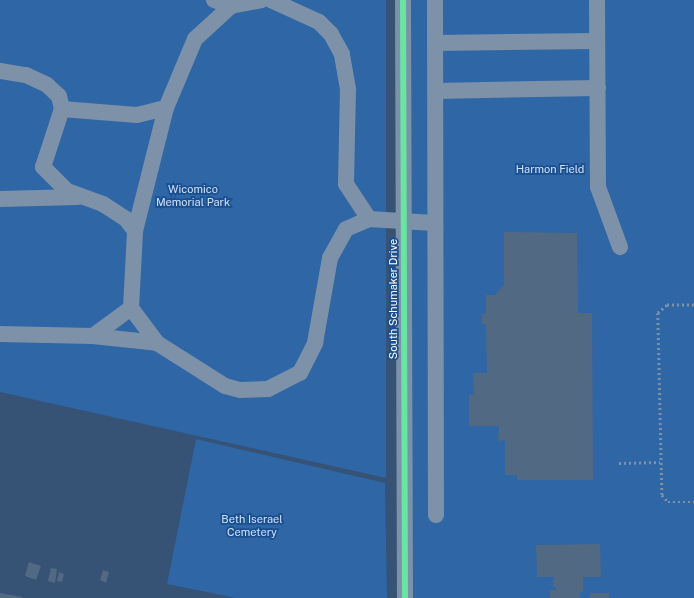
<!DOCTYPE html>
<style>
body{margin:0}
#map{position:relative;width:694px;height:598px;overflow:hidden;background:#365274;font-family:"Public Sans",sans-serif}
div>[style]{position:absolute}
.green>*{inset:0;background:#2f66a5}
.building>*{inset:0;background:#526984}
.path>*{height:2.5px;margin-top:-1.25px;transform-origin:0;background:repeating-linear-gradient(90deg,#7d92a8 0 2px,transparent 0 5px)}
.minor>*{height:16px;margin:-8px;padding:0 8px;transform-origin:8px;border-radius:8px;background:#7d92a8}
.cycleway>*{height:6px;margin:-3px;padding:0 3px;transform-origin:3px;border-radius:3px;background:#66e7a1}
span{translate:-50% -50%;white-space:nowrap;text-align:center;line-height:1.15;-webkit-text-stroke:3.5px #1b4f8f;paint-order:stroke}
.park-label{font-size:11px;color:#cfe3fa}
.street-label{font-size:11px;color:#fff}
</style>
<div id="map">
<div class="green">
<i style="clip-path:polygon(0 0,386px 0,386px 478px,0 392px)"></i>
<i style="clip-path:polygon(404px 0,694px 0,694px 598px,412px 598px)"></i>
<i style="clip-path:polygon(196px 439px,385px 483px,387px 598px,236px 598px,167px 584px)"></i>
</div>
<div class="building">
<i style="clip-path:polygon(504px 232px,577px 233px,578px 313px,592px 313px,593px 480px,517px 480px,517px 475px,505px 475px,505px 440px,498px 441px,499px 426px,469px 426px,469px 395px,474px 395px,473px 373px,487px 373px,486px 324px,482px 324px,482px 314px,486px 314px,486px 295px,495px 295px,504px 285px)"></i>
<i style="clip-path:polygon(600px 544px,601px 577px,583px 577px,583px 592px,580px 592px,580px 598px,550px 598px,550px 590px,556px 590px,556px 587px,553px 587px,553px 580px,555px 577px,537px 577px,536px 545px)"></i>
<i style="clip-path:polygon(29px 562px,41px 566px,36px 580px,25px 576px)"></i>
<i style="clip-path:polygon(51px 568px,57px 569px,55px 583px,48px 581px)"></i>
<i style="clip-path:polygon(103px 570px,109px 572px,106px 583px,100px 580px)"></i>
<i style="clip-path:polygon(59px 572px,64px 574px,62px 582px,57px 581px)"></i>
<i style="clip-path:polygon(0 593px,22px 597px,22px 598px,0 598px)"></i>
<i style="clip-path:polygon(590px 593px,609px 593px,609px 598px,590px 598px)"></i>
</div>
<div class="path">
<i style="left:694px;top:305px;width:27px;rotate:180deg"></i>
<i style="left:667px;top:305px;width:12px;rotate:138deg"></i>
<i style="left:658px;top:313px;width:182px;rotate:88.7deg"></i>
<i style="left:662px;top:495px;width:9px;rotate:49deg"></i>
<i style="left:668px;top:502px;width:26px"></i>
<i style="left:619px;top:463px;width:41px;rotate:-1.4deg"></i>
</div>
<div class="minor">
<i style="left:214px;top:0;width:18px;rotate:19deg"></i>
<i style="left:403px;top:0;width:598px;rotate:89.81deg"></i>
<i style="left:435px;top:0;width:515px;rotate:89.89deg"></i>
<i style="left:597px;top:0;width:187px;rotate:89.7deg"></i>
<i style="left:598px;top:187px;width:64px;rotate:69.9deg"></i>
<i style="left:435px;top:43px;width:162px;rotate:-0.7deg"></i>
<i style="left:0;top:71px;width:26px;rotate:9deg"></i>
<i style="left:26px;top:75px;width:23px;rotate:25deg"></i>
<i style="left:47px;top:85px;width:16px;rotate:43deg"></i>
<i style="left:59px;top:96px;width:13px;rotate:77deg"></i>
<i style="left:436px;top:91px;width:162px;rotate:-1.1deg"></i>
<i style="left:0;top:199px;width:78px;rotate:-1.5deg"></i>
<i style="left:369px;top:219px;width:65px;rotate:3.5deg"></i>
<i style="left:135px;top:231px;width:15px;rotate:-127deg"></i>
<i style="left:126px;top:219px;width:27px;rotate:-147deg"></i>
<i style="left:103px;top:204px;width:38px;rotate:-160deg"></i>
<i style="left:67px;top:191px;width:34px;rotate:-135deg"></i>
<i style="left:43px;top:167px;width:61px;rotate:-71.9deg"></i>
<i style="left:62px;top:109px;width:75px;rotate:4.6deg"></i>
<i style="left:137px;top:115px;width:30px;rotate:-14deg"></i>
<i style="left:131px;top:308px;width:44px;rotate:53.4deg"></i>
<i style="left:0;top:334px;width:93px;rotate:1.2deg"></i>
<i style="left:93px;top:336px;width:64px;rotate:6.2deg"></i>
<i style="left:157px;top:343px;width:80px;rotate:32.3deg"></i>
<i style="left:225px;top:386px;width:16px;rotate:15deg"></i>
<i style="left:240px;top:390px;width:28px;rotate:-2deg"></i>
<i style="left:268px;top:389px;width:36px;rotate:-27deg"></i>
<i style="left:300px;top:373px;width:34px;rotate:-63deg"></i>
<i style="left:315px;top:343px;width:86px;rotate:-80deg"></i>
<i style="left:330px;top:258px;width:33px;rotate:-61deg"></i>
<i style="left:346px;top:229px;width:25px;rotate:-23deg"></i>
<i style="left:369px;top:219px;width:42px;rotate:-123.3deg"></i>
<i style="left:346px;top:184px;width:95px;rotate:-88.8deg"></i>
<i style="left:348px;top:89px;width:36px;rotate:-100deg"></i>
<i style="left:342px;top:54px;width:23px;rotate:-119deg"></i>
<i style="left:331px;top:34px;width:17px;rotate:-135deg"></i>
<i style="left:319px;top:22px;width:53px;rotate:-155.4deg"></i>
<i style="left:93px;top:336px;width:47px;rotate:-36.4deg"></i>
<i style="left:131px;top:308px;width:77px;rotate:-87deg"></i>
<i style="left:135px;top:231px;width:127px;rotate:-75.9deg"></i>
<i style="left:166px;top:108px;width:75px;rotate:-67.2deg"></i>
<i style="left:195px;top:39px;width:49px;rotate:-42.5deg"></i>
<i style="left:231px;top:6px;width:31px;rotate:-11deg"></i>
</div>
<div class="cycleway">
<i style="left:403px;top:0;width:598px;rotate:89.81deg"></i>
</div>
<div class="park-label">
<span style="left:550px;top:169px">Harmon Field</span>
<span style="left:193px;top:196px">Wicomico<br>Memorial Park</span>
<span style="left:252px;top:526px">Beth Iserael<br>Cemetery</span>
</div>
<div class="street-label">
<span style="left:393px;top:299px;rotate:-90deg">South Schumaker Drive</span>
</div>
</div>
